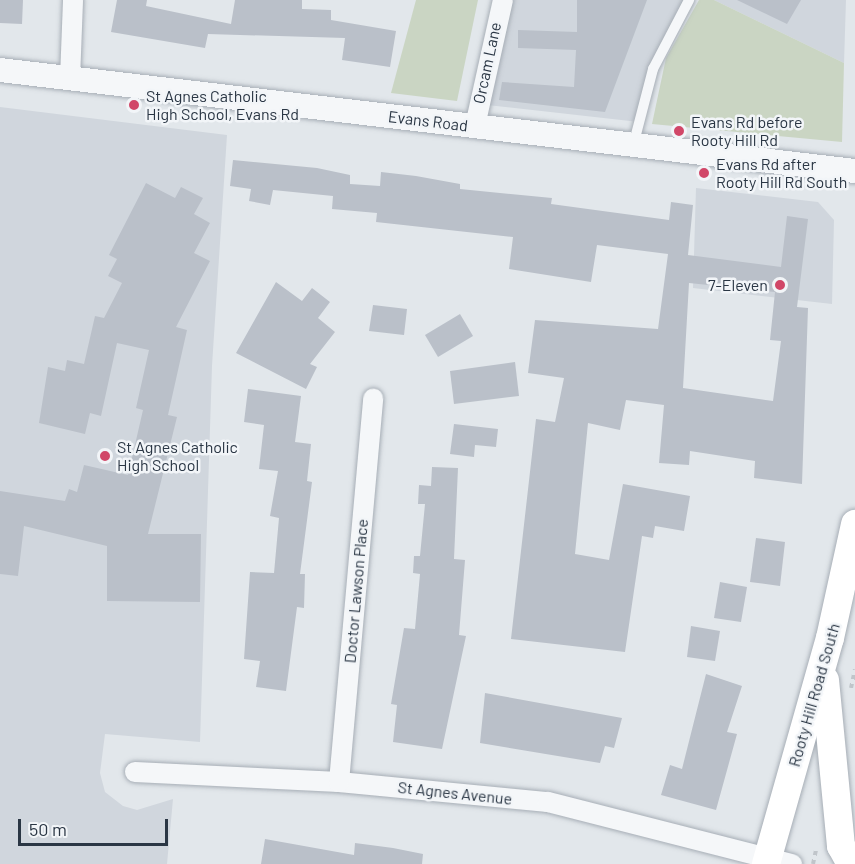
<!DOCTYPE html>
<style>
body{margin:0}
#map{position:relative;width:855px;height:864px;overflow:hidden;background:#e2e7eb;font-family:Barlow,sans-serif}
div>[style]{position:absolute}
.built>*{inset:0;background:#d0d6dd}
.green>*{inset:0;background:#cad5c3}
.building>*{inset:0;background:#bac0c9}
.path>*{height:4px;margin-top:-2px;transform-origin:0;background:repeating-linear-gradient(90deg,#c0c5ca 0 4.5px,transparent 0 9px)}
.roads{filter:drop-shadow(0 0 2px #a7aeb6) drop-shadow(0 0 2px #a7aeb6)}
.service>*{height:10px;margin:-5px;padding:0 5px;transform-origin:5px;border-radius:5px;background:#f5f7f9}
.minor>*{height:20px;margin:-10px;padding:0 10px;transform-origin:10px;border-radius:10px;background:#f5f7f9}
.tertiary>*{height:24px;margin:-12px;padding:0 12px;transform-origin:12px;border-radius:12px;background:#f5f7f9}
.secondary>*{height:28px;margin:-14px;padding:0 14px;transform-origin:14px;border-radius:14px;background:#fff}
.dots>*{width:16px;height:16px;translate:-50% -50%;box-sizing:border-box;border:3px solid #f2f5f8;border-radius:50%}
span{translate:-50% -50%;white-space:nowrap;text-align:center;line-height:1.15;-webkit-text-stroke:5px #f2f5f8;paint-order:stroke}
.street-label{font-size:16px;color:#2a3644}
.poi-label{font-size:16px;color:#2a3644}
.left{translate:0 -50%;text-align:left}
.right{translate:-100% -50%;text-align:right}
.scale{position:absolute;left:18px;top:819px;width:150px;height:27px;box-sizing:border-box;border:3px solid #2a3644;border-top:0;padding-left:8px;font-size:18px;line-height:21px;white-space:nowrap;color:#2a3644;-webkit-text-stroke:4px #f2f5f8;paint-order:stroke}
</style>
<div id="map">
<div class="built">
<i style="clip-path:polygon(503px 0,689px 0,666px 38px,639px 122px,478px 104px)"></i>
<i style="clip-path:polygon(714px 0,846px 0,844px 63px)"></i>
<i style="clip-path:polygon(0 107px,227px 135px,212px 366px,200px 742px,105px 734px,100px 773px,105px 792px,123px 806px,137px 810px,173px 799px,167px 864px,0 864px)"></i>
<i style="clip-path:polygon(696px 188px,818px 202px,834px 220px,832px 304px,693px 288px)"></i>
</div>
<div class="green">
<i style="clip-path:polygon(416px 0,478px 0,457px 101px,391px 93px)"></i>
<i style="clip-path:polygon(699px 0,714px 0,844px 63px,842px 142px,652px 124px,666px 58px)"></i>
</div>
<div class="building">
<i style="clip-path:polygon(0 0,23px 0,22px 24px,0 23px)"></i>
<i style="clip-path:polygon(117px 0,147px 0,146px 6px,231px 24px,235px 0,302px 0,302px 9px,331px 10px,331px 20px,396px 31px,390px 67px,342px 60px,345px 38px,208px 34px,205px 48px,111px 32px)"></i>
<i style="clip-path:polygon(577px 0,647px 0,605px 112px,499px 100px,502px 82px,574px 87px,576px 50px,518px 48px,518px 30px,577px 32px)"></i>
<i style="clip-path:polygon(737px 0,801px 0,787px 24px)"></i>
<i style="clip-path:polygon(evenodd,233px 160px,317px 168px,350px 175px,350px 184px,380px 186px,381px 172px,416px 176px,460px 184px,460px 189px,552px 198px,551px 204px,669px 220px,671px 202px,693px 205px,688px 255px,781px 267px,787px 216px,808px 219px,797px 307px,808px 308px,802px 484px,754px 478px,755px 461px,690px 451px,689px 465px,659px 463px,664px 405px,626px 400px,620px 430px,588px 423px,575px 554px,609px 560px,623px 484px,690px 496px,684px 531px,655px 526px,653px 538px,642px 536px,625px 652px,511px 639px,536px 419px,555px 422px,564px 378px,528px 373px,535px 320px,658px 329px,668px 254px,597px 245px,591px 282px,509px 269px,513px 237px,376px 222px,377px 213px,332px 209px,333px 196px,273px 190px,270px 205px,249px 201px,251px 189px,230px 186px,233px 160px,689px 283px,775px 292px,770px 340px,781px 341px,773px 401px,683px 388px,689px 283px)"></i>
<i style="clip-path:polygon(146px 183px,175px 198px,181px 187px,203px 198px,194px 214px,210px 223px,194px 253px,210px 261px,176px 327px,187px 330px,168px 415px,177px 417px,148px 534px,201px 534px,200px 602px,107px 601px,107px 546px,24px 526px,18px 576px,0 574px,0 491px,65px 501px,69px 489px,77px 492px,84px 465px,128px 475px,143px 410px,136px 408px,149px 350px,117px 343px,101px 416px,90px 413px,85px 434px,39px 423px,48px 367px,65px 371px,67px 360px,84px 364px,95px 316px,104px 318px,122px 283px,108px 276px,117px 259px,109px 255px)"></i>
<i style="clip-path:polygon(276px 282px,302px 301px,312px 288px,330px 302px,318px 318px,335px 332px,310px 364px,317px 367px,306px 389px,236px 353px)"></i>
<i style="clip-path:polygon(373px 305px,407px 309px,404px 335px,369px 331px)"></i>
<i style="clip-path:polygon(460px 314px,473px 336px,438px 357px,425px 335px)"></i>
<i style="clip-path:polygon(515px 362px,519px 396px,454px 404px,450px 371px)"></i>
<i style="clip-path:polygon(248px 389px,301px 396px,295px 442px,311px 444px,307px 481px,312px 482px,300px 574px,305px 574px,304px 608px,297px 607px,286px 691px,256px 687px,260px 661px,244px 659px,250px 572px,274px 573px,279px 518px,270px 516px,278px 471px,259px 469px,264px 425px,244px 422px)"></i>
<i style="clip-path:polygon(454px 424px,498px 429px,496px 447px,475px 445px,474px 457px,450px 454px)"></i>
<i style="clip-path:polygon(432px 467px,458px 468px,454px 559px,465px 560px,459px 635px,466px 636px,442px 749px,393px 742px,397px 705px,391px 704px,404px 628px,415px 629px,420px 574px,413px 573px,414px 556px,420px 556px,425px 504px,418px 504px,419px 485px,431px 486px)"></i>
<i style="clip-path:polygon(756px 538px,785px 542px,780px 586px,750px 582px)"></i>
<i style="clip-path:polygon(720px 582px,747px 587px,741px 622px,714px 618px)"></i>
<i style="clip-path:polygon(691px 626px,720px 631px,715px 661px,687px 657px)"></i>
<i style="clip-path:polygon(706px 674px,742px 686px,727px 732px,737px 734px,716px 810px,661px 795px,670px 765px,682px 769px)"></i>
<i style="clip-path:polygon(485px 693px,622px 718px,614px 748px,605px 746px,600px 763px,480px 743px)"></i>
<i style="clip-path:polygon(265px 839px,354px 855px,355px 843px,393px 848px,423px 854px,422px 864px,261px 864px)"></i>
</div>
<div class="path">
<i style="left:851px;top:688px;width:19px;rotate:-78deg"></i>
<i style="left:813px;top:864px;width:14px;rotate:-78deg"></i>
</div>
<div class="roads">
<div class="service">
<i style="left:633px;top:146px;width:80px;rotate:-75.4deg"></i>
<i style="left:653px;top:69px;width:78px;rotate:-62.4deg"></i>
</div>
<div class="minor">
<i style="left:70px;top:79px;width:79px;rotate:-87.8deg"></i>
<i style="left:475px;top:126px;width:129px;rotate:-77.5deg"></i>
<i style="left:135px;top:772px;width:204px;rotate:2.8deg"></i>
<i style="left:339px;top:782px;width:210px;rotate:5.5deg"></i>
<i style="left:548px;top:802px;width:252px;rotate:14.3deg"></i>
<i style="left:339px;top:782px;width:385px;rotate:-84.9deg"></i>
</div>
<div class="tertiary">
<i style="left:0;top:70px;width:861px;rotate:6.74deg"></i>
</div>
<div class="secondary">
<i style="left:825px;top:680px;width:167px;rotate:84.5deg"></i>
<i style="left:841px;top:846px;width:21px;rotate:61deg"></i>
<i style="left:766px;top:864px;width:235px;rotate:-74.2deg"></i>
<i style="left:830px;top:638px;width:117px;rotate:-77.6deg"></i>
</div>
</div>
<div class="dots">
<i style="left:134px;top:105px;background:#d14768"></i>
<i style="left:679px;top:131px;background:#d14768"></i>
<i style="left:704px;top:173px;background:#d14768"></i>
<i style="left:780px;top:285px;background:#d14768"></i>
<i style="left:105px;top:456px;background:#d14768"></i>
</div>
<div class="street-label">
<span style="left:487px;top:63px;rotate:-78deg">Orcam Lane</span>
<span style="left:428px;top:121px;rotate:7deg">Evans Road</span>
<span style="left:356px;top:591px;rotate:-85deg">Doctor Lawson Place</span>
<span style="left:814px;top:695px;rotate:-74deg">Rooty Hill Road South</span>
<span style="left:455px;top:793px;rotate:6deg">St Agnes Avenue</span>
</div>
<div class="poi-label">
<span class="left" style="left:146px;top:105px">St Agnes Catholic<br>High School, Evans Rd</span>
<span class="left" style="left:691px;top:131px">Evans Rd before<br>Rooty Hill Rd</span>
<span class="left" style="left:716px;top:173px">Evans Rd after<br>Rooty Hill Rd South</span>
<span class="right" style="left:768px;top:285px">7-Eleven</span>
<span class="left" style="left:117px;top:456px">St Agnes Catholic<br>High School</span>
</div>
<div class="scale">50 m</div>
</div>
